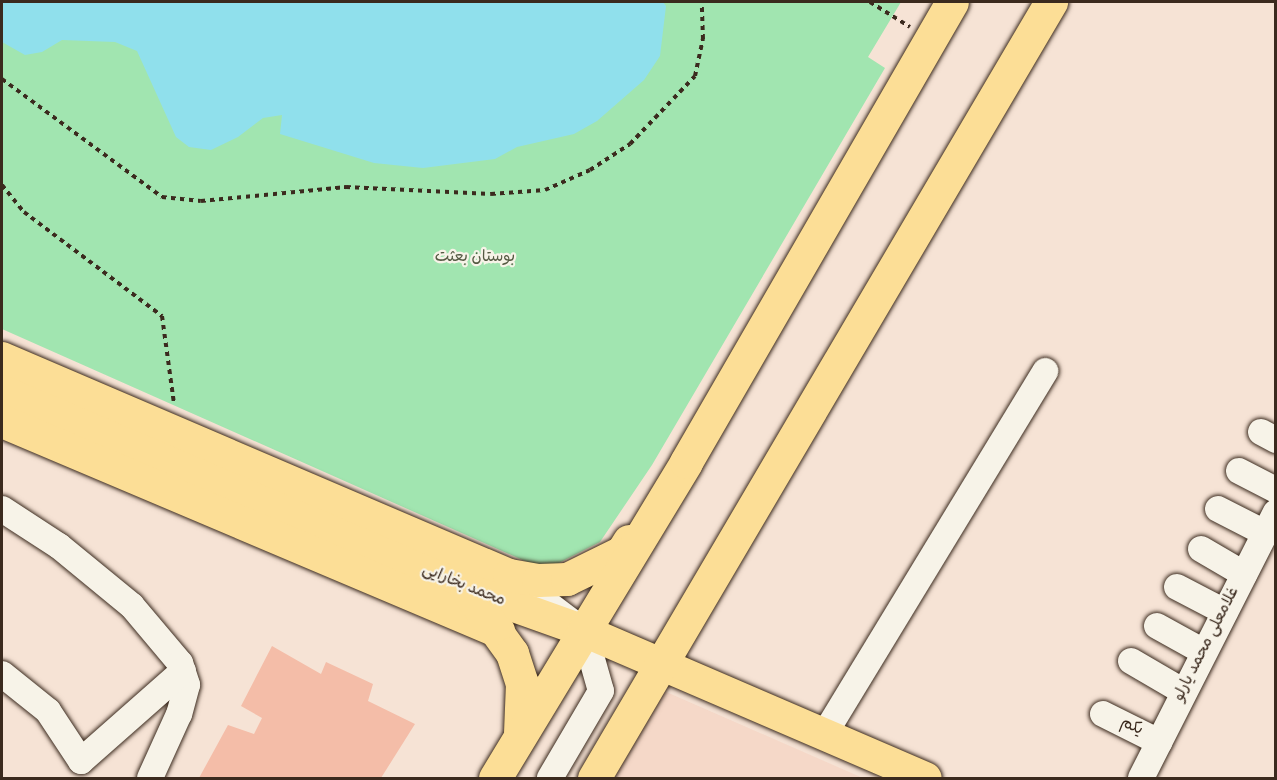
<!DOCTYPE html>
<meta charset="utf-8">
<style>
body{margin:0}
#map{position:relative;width:1277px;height:780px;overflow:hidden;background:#f6e3d5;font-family:"Gochi Hand","Playpen Sans Arabic",sans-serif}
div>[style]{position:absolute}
.built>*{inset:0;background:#f5d8c8}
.green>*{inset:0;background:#a1e5b0}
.water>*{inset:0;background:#90e0ec}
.building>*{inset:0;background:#f4bda8}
.path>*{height:4px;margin-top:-2px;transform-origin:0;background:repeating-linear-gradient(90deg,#3b2a1e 0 4.5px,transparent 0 9px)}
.roads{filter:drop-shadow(0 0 2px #3b2a1e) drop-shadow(0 0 2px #3b2a1e)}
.minor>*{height:26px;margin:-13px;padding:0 13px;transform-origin:13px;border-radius:13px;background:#f7f3e8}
.major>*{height:32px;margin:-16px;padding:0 16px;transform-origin:16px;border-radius:16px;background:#fcde96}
.highway>*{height:33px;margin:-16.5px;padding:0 16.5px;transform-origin:16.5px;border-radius:16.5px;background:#fcde96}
span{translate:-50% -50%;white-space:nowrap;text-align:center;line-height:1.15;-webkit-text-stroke:4.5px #f7f3e8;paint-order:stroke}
.park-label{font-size:16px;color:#545942}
.street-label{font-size:16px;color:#3b2a1e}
.frame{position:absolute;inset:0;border:3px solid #3b2a1e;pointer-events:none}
</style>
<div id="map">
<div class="built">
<i style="clip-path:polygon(664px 691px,863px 778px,613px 778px)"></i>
</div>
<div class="green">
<i style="clip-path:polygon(2px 2px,901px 2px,868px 57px,885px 68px,652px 465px,600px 542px,545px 570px,2px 329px)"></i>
</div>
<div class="water">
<i style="clip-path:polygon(2px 2px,663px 2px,666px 6px,660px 56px,644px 80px,597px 121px,574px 134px,517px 147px,495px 159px,423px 168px,374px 163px,280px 134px,282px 115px,263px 118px,238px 137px,211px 150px,189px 147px,176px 137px,137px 51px,115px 42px,62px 40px,42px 52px,25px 55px,2px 42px)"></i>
</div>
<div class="building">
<i style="clip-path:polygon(272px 646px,321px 674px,326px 662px,373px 684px,368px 701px,415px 724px,381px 778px,199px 778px,228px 725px,254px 734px,262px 718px,241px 706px)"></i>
</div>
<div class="path">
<i style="left:870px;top:2px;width:47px;rotate:32deg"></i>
<i style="left:2px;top:79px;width:199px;rotate:36.4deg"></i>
<i style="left:162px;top:197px;width:39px;rotate:6deg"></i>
<i style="left:201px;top:201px;width:146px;rotate:-5.5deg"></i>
<i style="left:346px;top:187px;width:145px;rotate:2.8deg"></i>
<i style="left:491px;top:194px;width:54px;rotate:-4.2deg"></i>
<i style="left:545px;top:190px;width:49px;rotate:-24deg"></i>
<i style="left:590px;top:170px;width:48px;rotate:-33deg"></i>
<i style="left:630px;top:144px;width:94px;rotate:-46.3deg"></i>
<i style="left:695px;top:76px;width:38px;rotate:-78deg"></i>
<i style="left:703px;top:39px;width:37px;rotate:-92deg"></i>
<i style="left:2px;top:185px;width:35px;rotate:51deg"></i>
<i style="left:24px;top:212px;width:173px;rotate:37deg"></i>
<i style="left:162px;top:316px;width:89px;rotate:82.2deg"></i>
</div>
<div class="roads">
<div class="minor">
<i style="left:1261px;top:432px;width:17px;rotate:28deg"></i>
<i style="left:1239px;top:471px;width:42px;rotate:27.2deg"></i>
<i style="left:2px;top:509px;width:68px;rotate:33deg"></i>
<i style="left:59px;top:546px;width:94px;rotate:39.4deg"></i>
<i style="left:132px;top:606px;width:75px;rotate:49.9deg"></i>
<i style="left:180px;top:663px;width:23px;rotate:72deg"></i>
<i style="left:187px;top:685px;width:30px;rotate:105deg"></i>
<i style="left:179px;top:714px;width:70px;rotate:114.4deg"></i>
<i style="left:1218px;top:509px;width:53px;rotate:27.1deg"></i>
<i style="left:1201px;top:549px;width:50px;rotate:30.2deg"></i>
<i style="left:511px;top:576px;width:91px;rotate:37deg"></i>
<i style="left:584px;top:631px;width:62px;rotate:74.2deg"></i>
<i style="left:601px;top:691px;width:101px;rotate:120.4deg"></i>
<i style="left:1177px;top:587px;width:54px;rotate:27.5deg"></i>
<i style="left:1157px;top:626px;width:54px;rotate:29deg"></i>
<i style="left:1131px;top:661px;width:61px;rotate:30.3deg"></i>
<i style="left:2px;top:674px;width:59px;rotate:38.8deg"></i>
<i style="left:48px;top:711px;width:60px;rotate:56.6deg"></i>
<i style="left:81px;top:761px;width:136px;rotate:-41.4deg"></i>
<i style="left:1103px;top:714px;width:63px;rotate:26.6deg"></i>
<i style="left:824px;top:735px;width:426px;rotate:-58.7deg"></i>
<i style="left:1141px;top:778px;width:298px;rotate:-63.1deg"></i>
</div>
<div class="major">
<i style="left:2px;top:358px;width:551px;rotate:23.17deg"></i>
<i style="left:2px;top:391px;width:504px;rotate:23.11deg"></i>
<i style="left:466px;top:589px;width:125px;rotate:19.6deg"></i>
<i style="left:584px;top:631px;width:372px;rotate:23.3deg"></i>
</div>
<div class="highway">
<i style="left:2px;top:421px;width:539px;rotate:22.95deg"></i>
<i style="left:509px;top:575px;width:29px;rotate:10deg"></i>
<i style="left:538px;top:580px;width:29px;rotate:-2deg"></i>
<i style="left:567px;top:579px;width:61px;rotate:-26.1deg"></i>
<i style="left:622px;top:552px;width:13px;rotate:-58deg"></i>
<i style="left:466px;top:589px;width:79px;rotate:54.3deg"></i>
<i style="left:512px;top:653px;width:32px;rotate:72deg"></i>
<i style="left:522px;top:683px;width:49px;rotate:92.3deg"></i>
<i style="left:495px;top:778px;width:369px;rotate:-58.8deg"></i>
<i style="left:686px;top:462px;width:531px;rotate:-59.96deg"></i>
<i style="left:594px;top:778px;width:901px;rotate:-59.51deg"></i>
</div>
</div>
<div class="park-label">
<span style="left:475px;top:259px">بوستان بعثت</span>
</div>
<div class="street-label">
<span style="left:463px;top:587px;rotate:22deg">محمد بخارایی</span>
<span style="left:1208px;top:645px;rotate:-63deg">غلامعلی محمد یارلو</span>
<span style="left:1131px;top:728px;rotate:26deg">یکم</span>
</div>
<div class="frame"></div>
</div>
